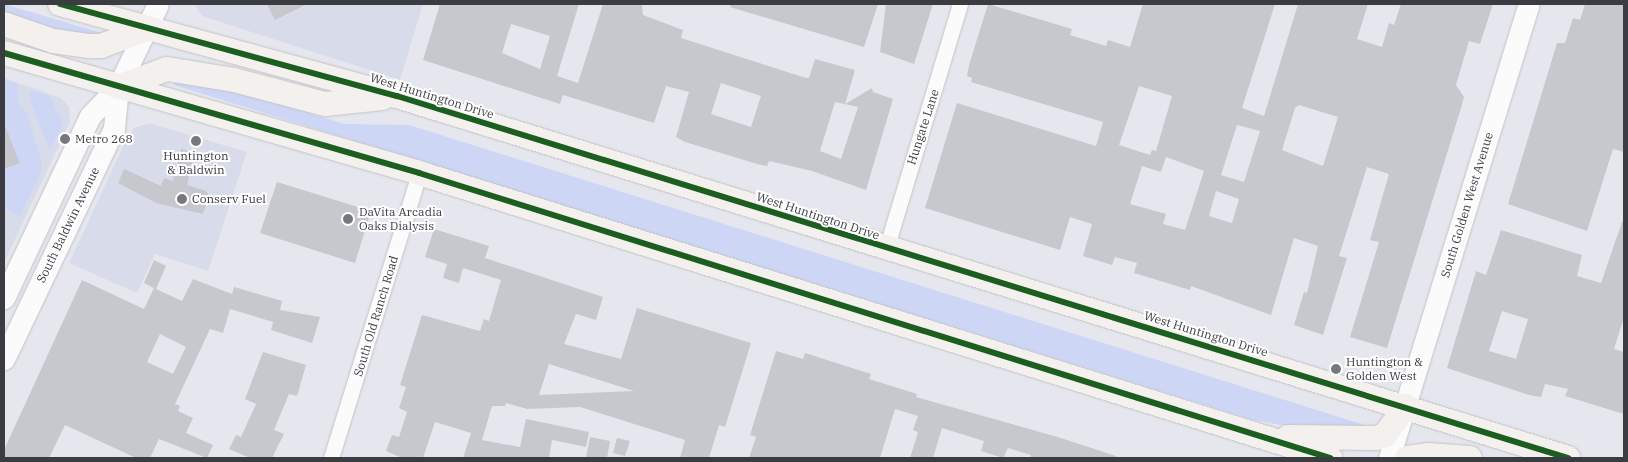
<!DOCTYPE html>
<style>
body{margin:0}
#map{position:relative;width:1628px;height:462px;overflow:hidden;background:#e6e7ee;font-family:"IBM Plex Serif",serif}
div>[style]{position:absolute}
.built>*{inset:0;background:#d8dbe9}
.green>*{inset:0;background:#ced6f6}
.building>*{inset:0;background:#c7c8cd}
.roads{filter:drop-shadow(0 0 1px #c2c3c8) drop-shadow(0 0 1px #c2c3c8)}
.street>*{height:15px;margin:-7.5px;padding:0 7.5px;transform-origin:7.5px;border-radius:7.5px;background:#fbfbfc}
.secondary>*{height:21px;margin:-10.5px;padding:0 10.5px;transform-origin:10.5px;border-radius:10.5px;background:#fbfbfc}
.primary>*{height:24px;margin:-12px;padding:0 12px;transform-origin:12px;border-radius:12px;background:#f4f0ee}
.cycleway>*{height:6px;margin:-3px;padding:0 3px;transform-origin:3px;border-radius:3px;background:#1b5e20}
.dots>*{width:14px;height:14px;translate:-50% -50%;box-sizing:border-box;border:2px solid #fff;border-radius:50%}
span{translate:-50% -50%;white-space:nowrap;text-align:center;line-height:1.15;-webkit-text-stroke:4px #fff;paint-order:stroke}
.street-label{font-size:12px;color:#3b3c41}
.poi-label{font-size:12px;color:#3b3c41}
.left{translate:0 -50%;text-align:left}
.frame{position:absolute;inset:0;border:5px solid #3b3c41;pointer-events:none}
</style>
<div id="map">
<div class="built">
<i style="clip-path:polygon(194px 4px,423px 4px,400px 80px,202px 16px)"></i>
<i style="clip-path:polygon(4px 78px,61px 98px,69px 107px,70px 122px,4px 263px)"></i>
<i style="clip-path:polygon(149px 123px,247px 152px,208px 271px,155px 254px,137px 293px,69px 263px,128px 136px,134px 128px)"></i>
</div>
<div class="green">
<i style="clip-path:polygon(4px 4px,102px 33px,101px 37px,66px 34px,4px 16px)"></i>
<i style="clip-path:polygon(4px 80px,17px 84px,19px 105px,27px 113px,41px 161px,41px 172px,20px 216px,4px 208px,4px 171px,19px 163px,10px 136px,4px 138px)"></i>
<i style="clip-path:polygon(173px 81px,214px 84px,345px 124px,409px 125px,1374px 428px,1315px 431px,1253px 420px,174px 85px)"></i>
<i style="clip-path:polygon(34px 91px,50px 96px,63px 124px,50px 151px,30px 99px,30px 93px)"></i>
</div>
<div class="building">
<i style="clip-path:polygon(267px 4px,307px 4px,275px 20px)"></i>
<i style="clip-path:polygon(evenodd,440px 4px,579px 4px,557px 76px,578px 83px,603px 4px,642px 4px,643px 15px,683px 30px,681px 38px,806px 78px,809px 78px,815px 59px,855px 70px,845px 104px,835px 102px,820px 151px,841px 159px,858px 107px,845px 104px,872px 88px,873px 92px,893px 99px,866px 190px,812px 171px,769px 161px,767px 166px,757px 164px,685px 142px,676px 137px,689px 92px,666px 86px,654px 123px,563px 95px,560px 104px,423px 60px,440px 4px,511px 24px,550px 36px,540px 69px,502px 53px,511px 24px,440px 4px,721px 83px,761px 96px,751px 127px,711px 114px,721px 83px)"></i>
<i style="clip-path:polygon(731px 4px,878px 4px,864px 47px,730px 7px)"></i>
<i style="clip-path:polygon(886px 4px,933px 4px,914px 64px,880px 52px)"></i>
<i style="clip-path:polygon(evenodd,988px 4px,1072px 29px,1070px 35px,1106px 46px,1108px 40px,1130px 47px,1143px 4px,1275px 4px,1242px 108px,1264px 116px,1298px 4px,1368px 4px,1357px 39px,1382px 47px,1389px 23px,1394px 25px,1401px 4px,1493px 4px,1480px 44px,1469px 41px,1456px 85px,1464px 97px,1461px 108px,1387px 348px,1350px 337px,1379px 242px,1370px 240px,1389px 174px,1367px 167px,1339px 256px,1347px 258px,1323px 335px,1294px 325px,1304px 292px,1307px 293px,1318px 246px,1294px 238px,1271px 315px,1191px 286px,1190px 290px,1134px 273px,1137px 263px,1115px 257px,1112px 265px,1083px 256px,1092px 224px,1070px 217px,1060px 250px,925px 208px,957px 103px,1096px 146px,1103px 122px,971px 82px,972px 78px,967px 76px,969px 65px,988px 4px,1139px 86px,1172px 96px,1156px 151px,1152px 150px,1150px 155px,1119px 145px,1139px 86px,988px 4px,1299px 105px,1338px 117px,1323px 166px,1282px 150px,1295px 108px,1299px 105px,988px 4px,1237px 125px,1260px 131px,1244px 182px,1221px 175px,1237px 125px,988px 4px,1166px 157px,1204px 171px,1185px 230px,1163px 224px,1166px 214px,1130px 204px,1142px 166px,1161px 172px,1166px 157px,988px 4px,1216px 191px,1239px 199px,1232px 223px,1209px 216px,1216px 191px)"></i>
<i style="clip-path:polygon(1585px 4px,1624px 4px,1624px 152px,1613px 149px,1587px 231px,1508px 204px,1557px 43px,1565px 43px,1573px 18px,1580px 20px)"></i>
<i style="clip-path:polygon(4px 123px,20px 163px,4px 169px)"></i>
<i style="clip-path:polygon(181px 149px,195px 152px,187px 185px,206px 191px,209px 196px,203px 214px,156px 203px,118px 183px,124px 169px,161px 186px,164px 178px,173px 181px)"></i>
<i style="clip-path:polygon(277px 182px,371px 211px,355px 263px,260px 233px)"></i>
<i style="clip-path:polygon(evenodd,1622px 222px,1624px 222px,1624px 317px,1614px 349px,1624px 352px,1624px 414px,1565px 396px,1568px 389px,1545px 384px,1541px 397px,1529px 395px,1447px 368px,1476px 271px,1486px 275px,1501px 230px,1582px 255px,1577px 276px,1601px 283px,1622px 222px,1502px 311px,1528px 319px,1516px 359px,1489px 351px,1502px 311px)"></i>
<i style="clip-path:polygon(evenodd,434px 229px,489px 246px,485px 258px,603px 297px,596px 320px,576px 314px,564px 344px,621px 359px,637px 308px,751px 343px,725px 427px,719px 425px,709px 458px,680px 458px,685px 440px,580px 407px,527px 409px,506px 403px,505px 406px,492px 406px,482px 440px,520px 447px,526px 419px,589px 432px,586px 447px,552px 440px,549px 458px,463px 458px,471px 433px,435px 422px,423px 458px,402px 458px,386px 451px,392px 435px,399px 437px,407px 412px,399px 408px,406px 387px,400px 385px,422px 315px,480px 331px,484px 319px,489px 321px,501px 280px,463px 268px,459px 283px,443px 278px,447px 264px,425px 257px,434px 229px,549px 364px,634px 391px,539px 395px,549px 364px)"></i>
<i style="clip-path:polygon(evenodd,154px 260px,166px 266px,156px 289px,182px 301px,193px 279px,232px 294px,234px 287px,282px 301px,280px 310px,320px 317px,312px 343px,271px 330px,273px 322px,230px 309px,223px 333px,210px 329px,175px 404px,180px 406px,178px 411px,193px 418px,186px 433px,213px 445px,207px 458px,159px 439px,150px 458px,136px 458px,65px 425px,49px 458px,4px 458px,4px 450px,82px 280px,144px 309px,154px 288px,144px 283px,154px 260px,160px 334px,186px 347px,173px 374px,147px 362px,160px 334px)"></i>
<i style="clip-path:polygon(776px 351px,803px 359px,805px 353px,871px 374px,869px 379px,917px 394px,916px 397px,1061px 438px,1116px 456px,1115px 458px,1030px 458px,1031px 455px,1008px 448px,1003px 458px,981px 451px,984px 441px,942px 428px,933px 458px,910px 458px,918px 432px,913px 430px,918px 416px,895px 409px,880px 458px,749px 458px,756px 437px,750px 435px)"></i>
<i style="clip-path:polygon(263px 352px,306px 365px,297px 396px,289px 394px,274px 430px,284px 434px,272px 458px,250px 458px,229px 449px,236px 435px,241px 437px,256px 404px,245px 399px)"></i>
<i style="clip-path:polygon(590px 437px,610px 441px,607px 458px,586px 458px)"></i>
<i style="clip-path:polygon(617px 438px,630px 441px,625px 456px,613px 453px)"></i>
</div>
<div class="roads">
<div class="street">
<i style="left:886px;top:249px;width:256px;rotate:-73.2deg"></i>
<i style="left:331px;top:458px;width:298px;rotate:-72.8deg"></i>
</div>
<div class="secondary">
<i style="left:4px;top:298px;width:201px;rotate:-64.7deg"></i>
<i style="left:90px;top:116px;width:40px;rotate:-46deg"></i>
<i style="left:118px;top:87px;width:92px;rotate:-64.3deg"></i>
<i style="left:4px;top:359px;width:256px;rotate:-64.5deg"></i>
<i style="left:114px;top:128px;width:41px;rotate:-84.4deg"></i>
<i style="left:1389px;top:458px;width:475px;rotate:-72.9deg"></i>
</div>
<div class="primary">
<i style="left:60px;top:4px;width:349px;rotate:15.3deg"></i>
<i style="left:397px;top:96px;width:1226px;rotate:17.18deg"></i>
<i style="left:4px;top:24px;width:52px;rotate:19.1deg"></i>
<i style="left:53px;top:41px;width:37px;rotate:8deg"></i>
<i style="left:90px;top:46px;width:11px"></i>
<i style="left:101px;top:46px;width:49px;rotate:-20.3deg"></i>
<i style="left:4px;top:53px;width:432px;rotate:16.1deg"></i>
<i style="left:419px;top:173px;width:955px;rotate:17.37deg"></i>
<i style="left:118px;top:87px;width:52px;rotate:-20.2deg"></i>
<i style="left:167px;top:69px;width:68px;rotate:9.3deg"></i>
<i style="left:234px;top:80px;width:94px;rotate:14.8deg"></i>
<i style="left:325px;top:104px;width:58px;rotate:-5.9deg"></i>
<i style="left:1288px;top:437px;width:88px;rotate:0.7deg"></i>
<i style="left:1376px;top:438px;width:9px;rotate:-18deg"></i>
<i style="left:1385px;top:435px;width:36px;rotate:-54deg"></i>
<i style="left:1407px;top:458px;width:21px;rotate:-8deg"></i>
<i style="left:1428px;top:455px;width:42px;rotate:4.1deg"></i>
</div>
</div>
<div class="cycleway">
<i style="left:60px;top:4px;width:349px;rotate:15.3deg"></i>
<i style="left:397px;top:96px;width:1226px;rotate:17.18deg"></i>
<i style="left:4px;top:53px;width:432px;rotate:16.1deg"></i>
<i style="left:419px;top:173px;width:955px;rotate:17.37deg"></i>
</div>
<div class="dots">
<i style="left:65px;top:139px;background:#77787e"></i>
<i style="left:196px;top:141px;background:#77787e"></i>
<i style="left:182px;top:199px;background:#77787e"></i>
<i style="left:348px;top:219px;background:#77787e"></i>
<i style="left:1336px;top:369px;background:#77787e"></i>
</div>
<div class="street-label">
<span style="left:432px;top:96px;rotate:17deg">West Huntington Drive</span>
<span style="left:923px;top:127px;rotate:-72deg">Hungate Lane</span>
<span style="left:1467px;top:205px;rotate:-73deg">South Golden West Avenue</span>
<span style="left:818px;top:216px;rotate:18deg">West Huntington Drive</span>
<span style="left:68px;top:225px;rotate:-64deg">South Baldwin Avenue</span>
<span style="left:376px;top:316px;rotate:-73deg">South Old Ranch Road</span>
<span style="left:1206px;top:334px;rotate:17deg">West Huntington Drive</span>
</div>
<div class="poi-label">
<span class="left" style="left:75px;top:139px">Metro 268</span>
<span style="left:196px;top:163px">Huntington<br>&amp; Baldwin</span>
<span class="left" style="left:192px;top:199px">Conserv Fuel</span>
<span class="left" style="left:359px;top:219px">DaVita Arcadia<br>Oaks Dialysis</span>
<span class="left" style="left:1346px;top:369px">Huntington &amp;<br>Golden West</span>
</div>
<div class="frame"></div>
</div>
